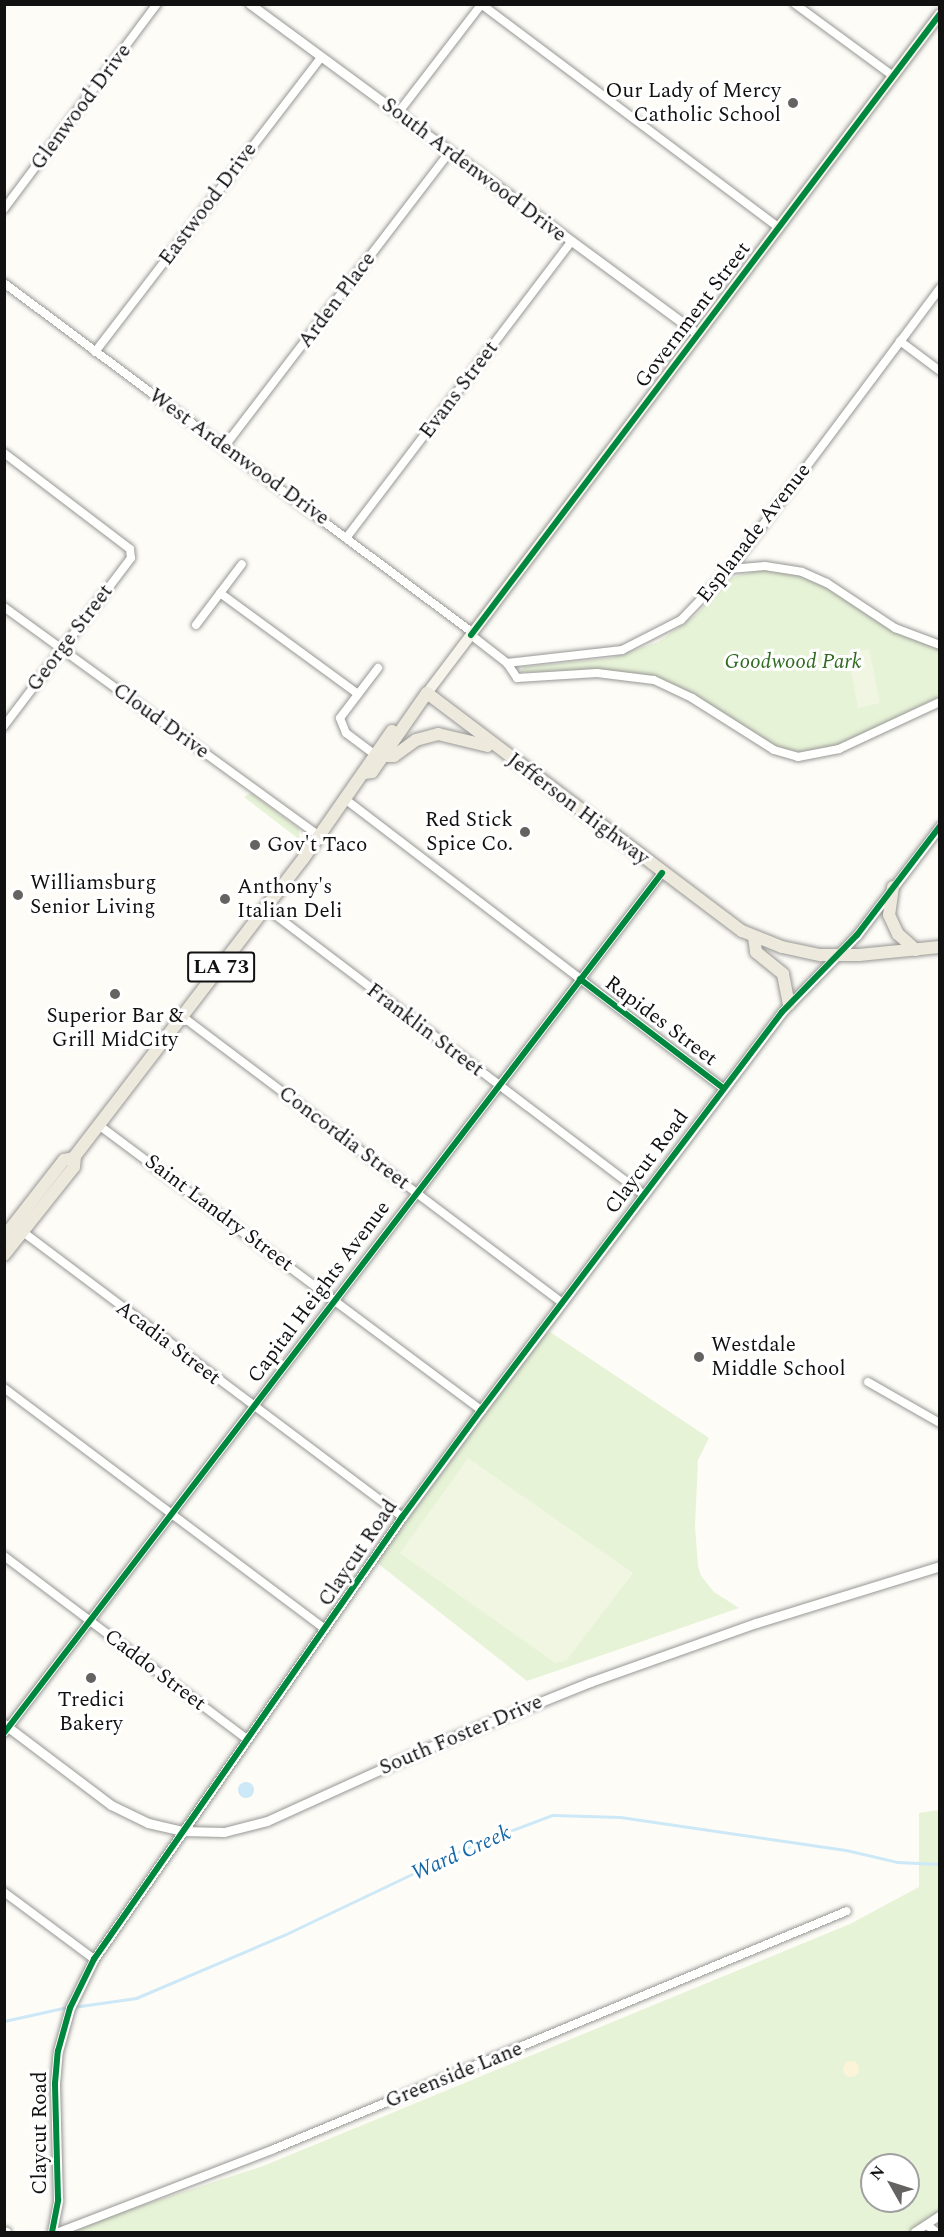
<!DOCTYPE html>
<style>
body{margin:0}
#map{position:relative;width:944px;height:2237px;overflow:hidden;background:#fdfcf7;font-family:Spectral,serif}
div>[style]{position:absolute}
.green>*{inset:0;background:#e7f3d7}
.sand>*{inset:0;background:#fcf4d9}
.round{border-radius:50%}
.pitch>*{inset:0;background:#f0f6e1}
.water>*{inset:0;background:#cde8f7}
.stream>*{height:3px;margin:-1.5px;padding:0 1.5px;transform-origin:1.5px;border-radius:1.5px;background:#cde8f7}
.roads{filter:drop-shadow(0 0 2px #979795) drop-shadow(0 0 2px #979795)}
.minor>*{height:8px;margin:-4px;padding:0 4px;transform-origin:4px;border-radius:4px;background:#fffffe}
.tertiary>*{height:9px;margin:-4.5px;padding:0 4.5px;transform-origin:4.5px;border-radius:4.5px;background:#fffffe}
.secondary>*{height:10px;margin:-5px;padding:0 5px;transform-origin:5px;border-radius:5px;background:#f6f4eb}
.primary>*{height:12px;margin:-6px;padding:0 6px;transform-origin:6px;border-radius:6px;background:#ede9dc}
.cycleway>*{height:6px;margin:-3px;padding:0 3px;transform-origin:3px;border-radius:3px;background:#00873e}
.dots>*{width:16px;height:16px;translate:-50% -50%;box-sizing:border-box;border:3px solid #fff;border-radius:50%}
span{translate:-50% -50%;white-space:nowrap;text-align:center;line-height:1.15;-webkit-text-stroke:6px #fff;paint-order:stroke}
.shield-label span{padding:2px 4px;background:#fff;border:2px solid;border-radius:4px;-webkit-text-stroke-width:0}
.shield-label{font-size:20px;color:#111;font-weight:700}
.poi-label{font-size:21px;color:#111}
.right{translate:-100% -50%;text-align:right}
.left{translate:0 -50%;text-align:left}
.street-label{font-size:21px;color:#111}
.park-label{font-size:21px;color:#2f6b1f;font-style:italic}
.water-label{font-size:22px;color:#1768a6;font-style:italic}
.frame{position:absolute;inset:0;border:6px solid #111;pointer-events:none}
.north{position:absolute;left:860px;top:2153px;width:60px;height:60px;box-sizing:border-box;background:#fff;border:2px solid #a0a0a0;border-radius:50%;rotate:309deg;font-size:16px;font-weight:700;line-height:24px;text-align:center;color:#111}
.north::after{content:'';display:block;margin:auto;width:21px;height:27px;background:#646362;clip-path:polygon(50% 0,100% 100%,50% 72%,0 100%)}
</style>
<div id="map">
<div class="green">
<i style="clip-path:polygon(764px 569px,793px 572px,824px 585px,897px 633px,939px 649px,939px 697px,838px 745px,804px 753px,778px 748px,663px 680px,617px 671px,521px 672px,523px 667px,611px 658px,658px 642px,696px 615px,730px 578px)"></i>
<i style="clip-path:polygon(251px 793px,299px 829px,300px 840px,244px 797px)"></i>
<i style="clip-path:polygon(550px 1332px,709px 1438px,698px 1460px,695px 1526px,698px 1566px,701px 1576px,714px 1592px,739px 1608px,527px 1681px,376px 1562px,543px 1335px)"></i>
<i style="clip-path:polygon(evenodd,939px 1810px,939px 2216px,915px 2232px,60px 2232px,263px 2166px,850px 1924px,919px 1887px,919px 1813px,939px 1810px,872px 2165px,908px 2165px,908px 2201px,872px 2201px,872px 2165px)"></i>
</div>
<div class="sand">
<i class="round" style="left:843px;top:2061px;width:16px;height:16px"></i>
</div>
<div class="pitch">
<i style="clip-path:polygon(869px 649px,880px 703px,858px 708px,848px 653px)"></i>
<i style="clip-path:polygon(468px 1458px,633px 1573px,566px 1661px,555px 1663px,400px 1553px)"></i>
</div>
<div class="water">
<i class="round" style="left:238px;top:1782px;width:16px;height:16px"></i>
</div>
<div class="stream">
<i style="left:73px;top:2007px;width:64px;rotate:-8.1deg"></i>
<i style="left:136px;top:1998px;width:161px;rotate:-23.1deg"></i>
<i style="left:284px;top:1935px;width:212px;rotate:-25.5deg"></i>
<i style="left:475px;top:1844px;width:82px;rotate:-20.6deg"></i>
<i style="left:552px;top:1815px;width:68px;rotate:1.7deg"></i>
<i style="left:620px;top:1817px;width:228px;rotate:8.3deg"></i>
<i style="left:846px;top:1850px;width:52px;rotate:13.2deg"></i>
<i style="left:897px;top:1862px;width:43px;rotate:2.7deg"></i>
<i style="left:4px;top:2021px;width:65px;rotate:-12.5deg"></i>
</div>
<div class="roads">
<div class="minor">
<i style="left:481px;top:4px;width:373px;rotate:36.9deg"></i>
<i style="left:795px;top:4px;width:122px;rotate:36.3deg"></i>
<i style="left:398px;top:113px;width:136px;rotate:-52.5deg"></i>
<i style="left:4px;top:209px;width:256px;rotate:-53.3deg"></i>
<i style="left:4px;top:283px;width:585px;rotate:36.73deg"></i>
<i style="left:900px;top:341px;width:50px;rotate:36.9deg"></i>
<i style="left:95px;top:352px;width:372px;rotate:-52.5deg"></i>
<i style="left:224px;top:447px;width:370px;rotate:-52.6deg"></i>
<i style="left:4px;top:453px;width:158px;rotate:37.3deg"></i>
<i style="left:130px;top:549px;width:9px;rotate:84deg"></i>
<i style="left:131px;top:558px;width:211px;rotate:127.1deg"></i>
<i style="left:347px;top:537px;width:370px;rotate:-52.8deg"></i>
<i style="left:730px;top:569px;width:35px;rotate:-5deg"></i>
<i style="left:765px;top:566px;width:37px;rotate:9deg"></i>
<i style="left:802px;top:572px;width:27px;rotate:24deg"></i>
<i style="left:827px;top:583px;width:82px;rotate:33.5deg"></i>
<i style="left:895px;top:628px;width:48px;rotate:20.7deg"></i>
<i style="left:220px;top:593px;width:171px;rotate:36.2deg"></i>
<i style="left:4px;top:607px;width:388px;rotate:36deg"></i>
<i style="left:196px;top:625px;width:76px;rotate:-53deg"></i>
<i style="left:471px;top:635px;width:46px;rotate:37.9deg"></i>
<i style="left:507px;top:663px;width:116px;rotate:-6.4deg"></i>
<i style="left:622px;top:650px;width:66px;rotate:-27deg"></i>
<i style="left:681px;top:620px;width:71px;rotate:-46.1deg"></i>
<i style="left:730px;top:569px;width:351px;rotate:-53.2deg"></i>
<i style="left:507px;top:663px;width:18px;rotate:56deg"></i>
<i style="left:517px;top:678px;width:80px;rotate:-3.6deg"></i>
<i style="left:597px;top:673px;width:57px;rotate:7deg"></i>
<i style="left:654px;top:680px;width:42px;rotate:25.3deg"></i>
<i style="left:692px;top:698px;width:97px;rotate:32.4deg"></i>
<i style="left:774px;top:750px;width:25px;rotate:16deg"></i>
<i style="left:798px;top:757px;width:42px;rotate:-11deg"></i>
<i style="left:839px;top:749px;width:111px;rotate:-25deg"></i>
<i style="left:374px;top:754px;width:35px;rotate:-143deg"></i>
<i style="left:346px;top:733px;width:16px;rotate:-112deg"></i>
<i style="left:340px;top:718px;width:63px;rotate:-52.8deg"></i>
<i style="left:345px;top:799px;width:476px;rotate:37.4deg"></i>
<i style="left:266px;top:908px;width:473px;rotate:37.2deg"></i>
<i style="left:183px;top:1017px;width:475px;rotate:37deg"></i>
<i style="left:100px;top:1126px;width:475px;rotate:36.7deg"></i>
<i style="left:23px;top:1232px;width:474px;rotate:36.9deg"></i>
<i style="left:868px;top:1382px;width:83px;rotate:29.7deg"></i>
<i style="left:4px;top:1388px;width:401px;rotate:36.9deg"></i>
<i style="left:4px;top:1556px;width:304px;rotate:37deg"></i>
<i style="left:4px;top:1733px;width:1083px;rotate:-52.58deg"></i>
<i style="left:4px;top:1892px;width:112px;rotate:36.7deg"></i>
<i style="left:927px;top:2225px;width:11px;rotate:38deg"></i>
<i style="left:4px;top:2231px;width:3px;rotate:18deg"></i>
<i style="left:59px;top:2232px;width:230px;rotate:-21.1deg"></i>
<i style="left:274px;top:2149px;width:620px;rotate:-22.56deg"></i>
<i style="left:915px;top:2232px;width:30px;rotate:-33deg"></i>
</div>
<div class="tertiary">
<i style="left:250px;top:4px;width:556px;rotate:36.38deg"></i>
<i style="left:4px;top:1724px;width:134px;rotate:37.1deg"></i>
<i style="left:111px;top:1805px;width:41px;rotate:25.9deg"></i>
<i style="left:148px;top:1823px;width:35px;rotate:13deg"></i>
<i style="left:182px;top:1831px;width:42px;rotate:1.4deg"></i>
<i style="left:224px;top:1832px;width:44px;rotate:-14.3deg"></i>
<i style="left:267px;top:1821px;width:189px;rotate:-24.4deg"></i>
<i style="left:439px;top:1743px;width:163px;rotate:-22deg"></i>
<i style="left:590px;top:1682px;width:176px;rotate:-19.6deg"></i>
<i style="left:756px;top:1623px;width:193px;rotate:-17.2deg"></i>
<i style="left:52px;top:2232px;width:33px;rotate:-79deg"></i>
<i style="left:58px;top:2200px;width:117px;rotate:-91.5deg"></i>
<i style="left:55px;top:2083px;width:32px;rotate:-85deg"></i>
<i style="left:58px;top:2051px;width:45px;rotate:-74.4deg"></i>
<i style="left:70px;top:2008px;width:55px;rotate:-63.9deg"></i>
<i style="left:94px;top:1959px;width:539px;rotate:-55.13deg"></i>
<i style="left:402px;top:1517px;width:133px;rotate:-53.6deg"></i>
<i style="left:481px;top:1410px;width:499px;rotate:-52.9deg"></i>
<i style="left:782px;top:1012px;width:107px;rotate:-45.8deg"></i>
<i style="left:857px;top:935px;width:137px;rotate:-52.7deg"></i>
</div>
<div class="secondary">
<i style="left:427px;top:693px;width:851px;rotate:-52.93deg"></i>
</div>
<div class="primary">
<i style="left:384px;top:756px;width:10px"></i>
<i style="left:394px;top:756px;width:27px;rotate:-36deg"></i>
<i style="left:416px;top:740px;width:23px;rotate:-15deg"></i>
<i style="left:438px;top:734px;width:51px;rotate:13.5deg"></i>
<i style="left:365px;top:773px;width:7px;rotate:-8deg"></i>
<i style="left:372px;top:772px;width:96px;rotate:-55.2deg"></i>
<i style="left:427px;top:693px;width:395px;rotate:37.1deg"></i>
<i style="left:742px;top:931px;width:43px;rotate:21.8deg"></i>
<i style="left:782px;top:947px;width:40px;rotate:12deg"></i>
<i style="left:821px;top:955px;width:38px"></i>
<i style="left:859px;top:955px;width:81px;rotate:-5.6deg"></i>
<i style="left:893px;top:887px;width:28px;rotate:98deg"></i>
<i style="left:889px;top:915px;width:21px;rotate:65deg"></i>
<i style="left:898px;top:934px;width:24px;rotate:42deg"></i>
<i style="left:754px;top:937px;width:15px;rotate:82deg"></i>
<i style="left:756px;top:952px;width:35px;rotate:39deg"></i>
<i style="left:783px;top:974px;width:31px;rotate:79deg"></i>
<i style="left:4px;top:1237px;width:98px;rotate:-52.1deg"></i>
<i style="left:64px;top:1160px;width:9px;rotate:-13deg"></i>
<i style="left:4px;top:1255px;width:112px;rotate:-51.5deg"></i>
<i style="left:74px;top:1167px;width:11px;rotate:-85deg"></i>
<i style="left:75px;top:1156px;width:374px;rotate:-52.5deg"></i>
<i style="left:303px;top:859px;width:156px;rotate:-55.2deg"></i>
</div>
</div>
<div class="cycleway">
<i style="left:471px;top:635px;width:778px;rotate:-52.94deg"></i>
<i style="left:580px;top:979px;width:180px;rotate:37.3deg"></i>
<i style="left:4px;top:1733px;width:1083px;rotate:-52.58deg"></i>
<i style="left:52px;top:2232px;width:33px;rotate:-79deg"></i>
<i style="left:58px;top:2200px;width:117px;rotate:-91.5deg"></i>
<i style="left:55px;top:2083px;width:32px;rotate:-85deg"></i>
<i style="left:58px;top:2051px;width:45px;rotate:-74.4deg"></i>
<i style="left:70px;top:2008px;width:55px;rotate:-63.9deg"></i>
<i style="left:94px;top:1959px;width:539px;rotate:-55.13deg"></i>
<i style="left:402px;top:1517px;width:133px;rotate:-53.6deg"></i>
<i style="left:481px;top:1410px;width:499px;rotate:-52.9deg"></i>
<i style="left:782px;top:1012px;width:107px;rotate:-45.8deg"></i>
<i style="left:857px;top:935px;width:137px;rotate:-52.7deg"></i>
</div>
<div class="dots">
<i style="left:793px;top:103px;background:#646362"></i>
<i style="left:525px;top:832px;background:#646362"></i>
<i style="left:255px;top:845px;background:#646362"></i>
<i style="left:18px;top:895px;background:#646362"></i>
<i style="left:225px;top:899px;background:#646362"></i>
<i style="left:115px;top:994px;background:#646362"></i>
<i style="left:699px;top:1357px;background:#646362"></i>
<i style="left:91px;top:1678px;background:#646362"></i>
</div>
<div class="shield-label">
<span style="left:221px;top:967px">LA 73</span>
</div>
<div class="poi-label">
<span class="right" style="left:781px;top:103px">Our Lady of Mercy<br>Catholic School</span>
<span class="right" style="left:513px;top:832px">Red Stick<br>Spice Co.</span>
<span class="left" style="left:267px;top:845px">Gov't Taco</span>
<span class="left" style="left:30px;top:895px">Williamsburg<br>Senior Living</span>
<span class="left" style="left:237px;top:899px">Anthony's<br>Italian Deli</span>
<span style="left:115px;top:1028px">Superior Bar &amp;<br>Grill MidCity</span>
<span class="left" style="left:711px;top:1357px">Westdale<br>Middle School</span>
<span style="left:91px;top:1712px">Tredici<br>Bakery</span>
</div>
<div class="street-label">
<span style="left:81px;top:107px;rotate:-53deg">Glenwood Drive</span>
<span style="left:474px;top:170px;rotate:37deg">South Ardenwood Drive</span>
<span style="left:208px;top:204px;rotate:-53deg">Eastwood Drive</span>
<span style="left:337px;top:300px;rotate:-53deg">Arden Place</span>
<span style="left:693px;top:315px;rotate:-53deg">Government Street</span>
<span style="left:459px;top:390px;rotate:-53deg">Evans Street</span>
<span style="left:239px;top:457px;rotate:36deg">West Ardenwood Drive</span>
<span style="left:754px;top:533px;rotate:-52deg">Esplanade Avenue</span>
<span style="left:70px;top:638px;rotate:-53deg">George Street</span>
<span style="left:161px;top:721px;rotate:36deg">Cloud Drive</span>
<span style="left:578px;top:809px;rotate:37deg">Jefferson Highway</span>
<span style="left:661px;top:1021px;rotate:37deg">Rapides Street</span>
<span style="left:425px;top:1030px;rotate:37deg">Franklin Street</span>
<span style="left:344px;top:1138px;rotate:37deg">Concordia Street</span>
<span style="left:647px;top:1162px;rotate:-53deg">Claycut Road</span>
<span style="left:219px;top:1213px;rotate:37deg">Saint Landry Street</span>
<span style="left:319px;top:1292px;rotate:-53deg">Capital Heights Avenue</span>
<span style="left:168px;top:1343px;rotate:37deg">Acadia Street</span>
<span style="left:358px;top:1553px;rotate:-56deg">Claycut Road</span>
<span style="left:155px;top:1670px;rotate:37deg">Caddo Street</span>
<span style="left:461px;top:1735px;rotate:-23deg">South Foster Drive</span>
<span style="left:454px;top:2075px;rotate:-22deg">Greenside Lane</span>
<span style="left:40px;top:2133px;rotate:-90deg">Claycut Road</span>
</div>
<div class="park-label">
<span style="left:793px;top:662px">Goodwood Park</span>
</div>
<div class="water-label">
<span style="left:461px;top:1853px;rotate:-24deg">Ward Creek</span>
</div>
<div class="frame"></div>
<div class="north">N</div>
</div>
